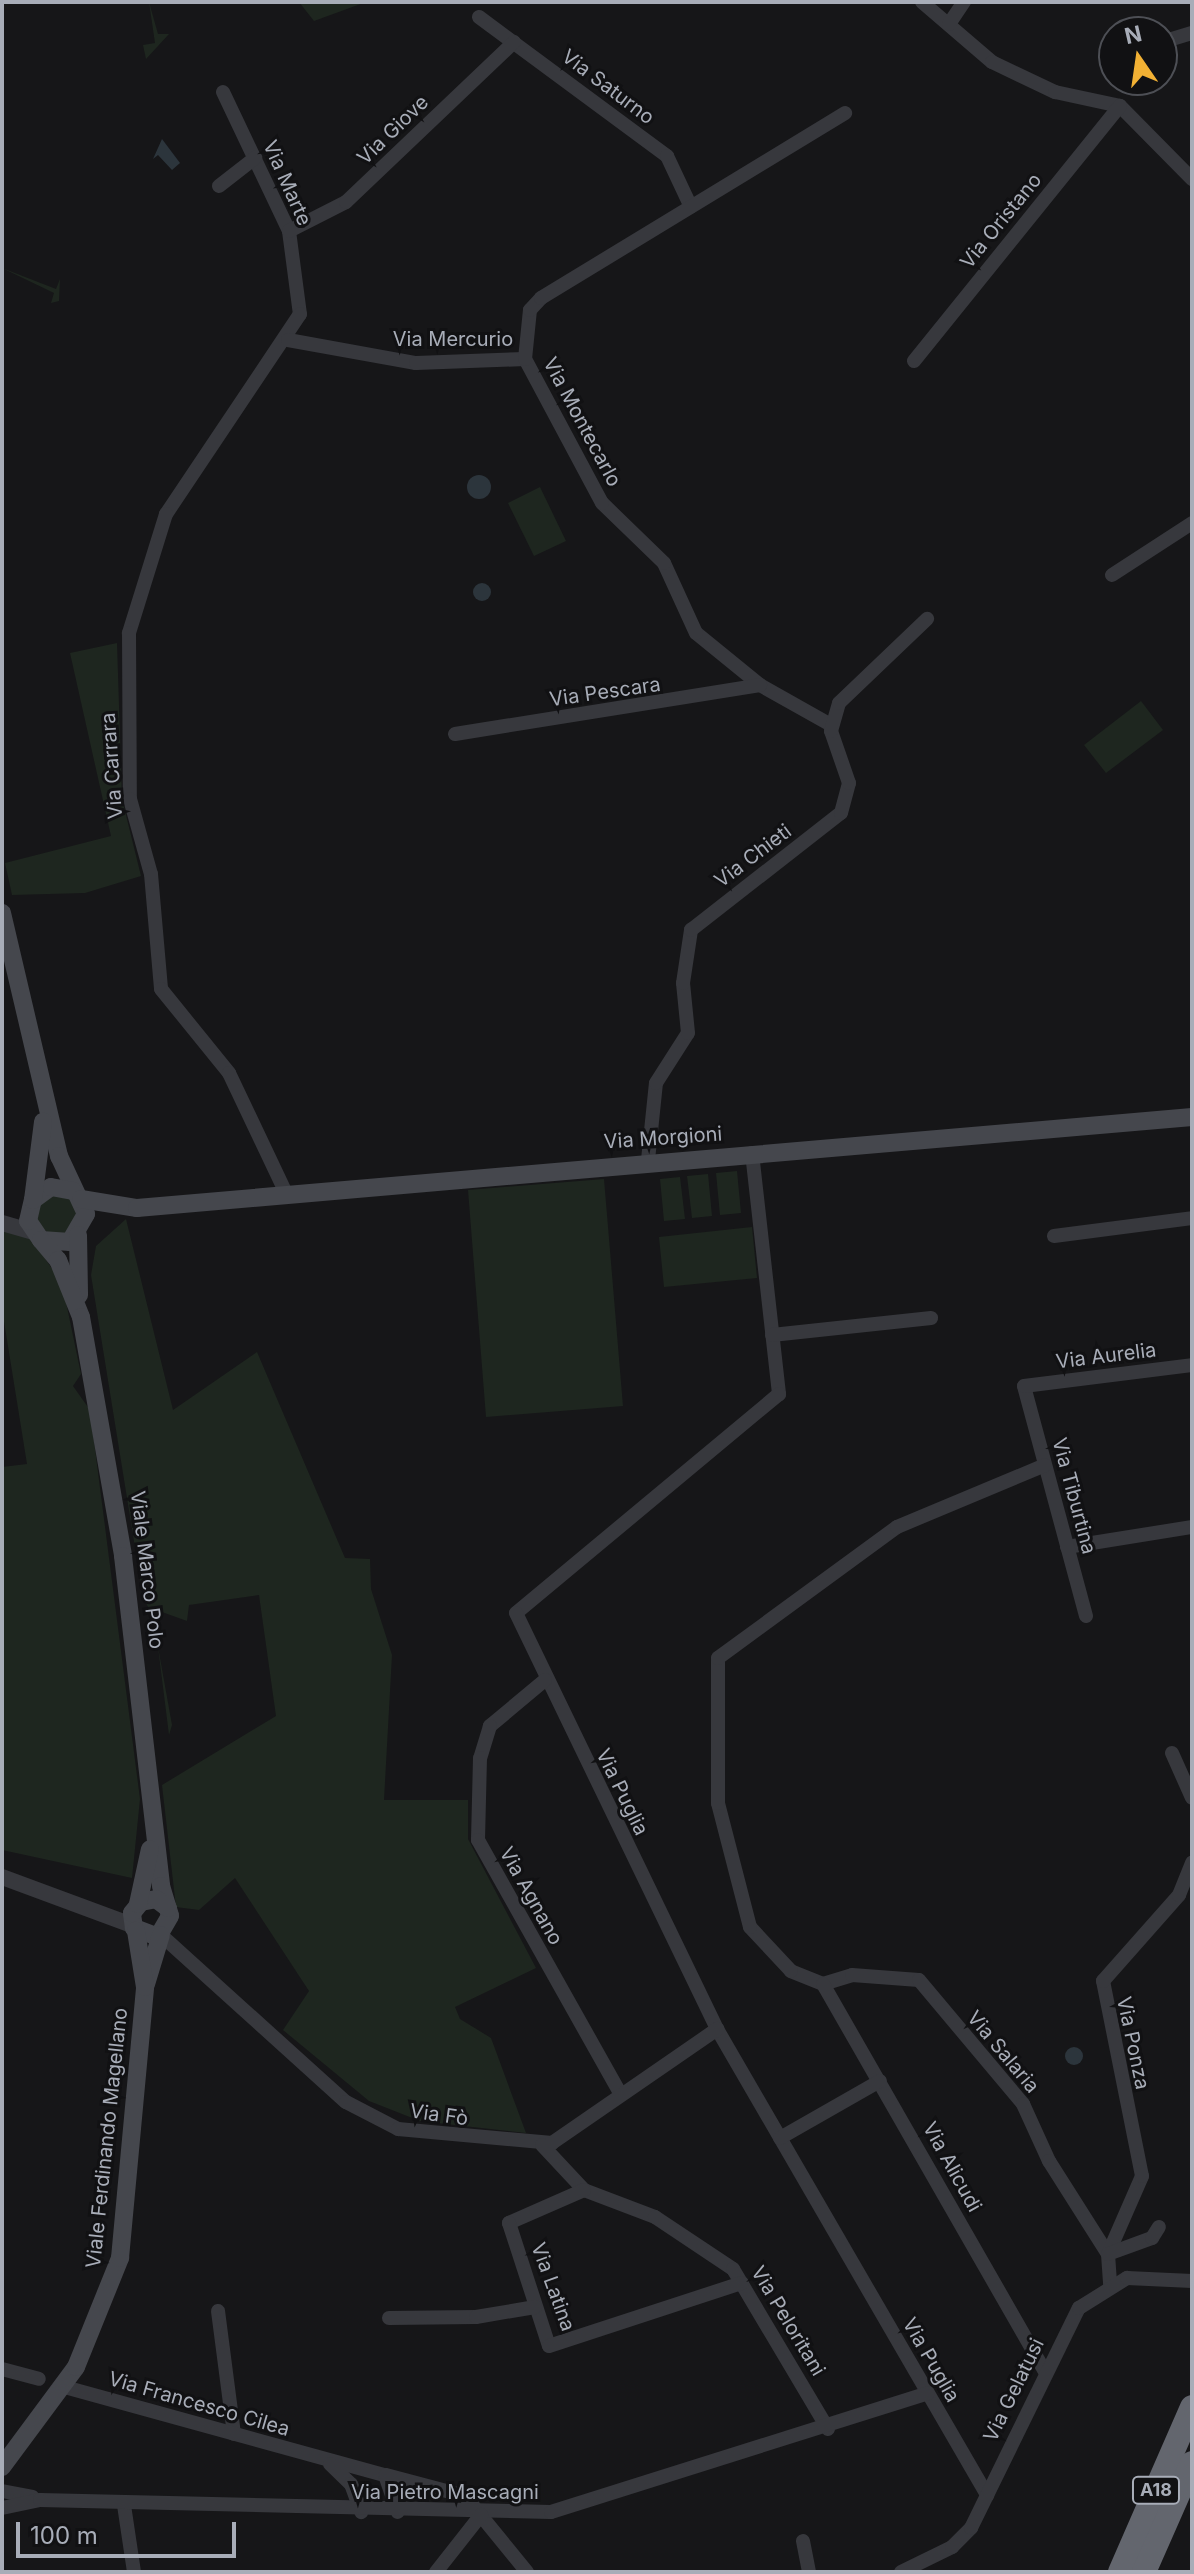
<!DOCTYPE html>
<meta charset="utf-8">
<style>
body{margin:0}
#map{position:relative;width:1194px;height:2574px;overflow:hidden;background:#161618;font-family:Inter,sans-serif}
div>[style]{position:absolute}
.green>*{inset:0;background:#1e261f}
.water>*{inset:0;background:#2c353c}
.round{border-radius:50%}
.minor>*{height:14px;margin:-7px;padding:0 7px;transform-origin:7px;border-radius:7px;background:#37383d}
.tertiary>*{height:16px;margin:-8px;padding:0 8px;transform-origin:8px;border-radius:8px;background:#37383d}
.secondary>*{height:18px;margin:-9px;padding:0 9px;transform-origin:9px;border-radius:9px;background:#45474d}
.motorway>*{height:24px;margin:-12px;padding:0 12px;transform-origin:12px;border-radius:12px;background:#63666e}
span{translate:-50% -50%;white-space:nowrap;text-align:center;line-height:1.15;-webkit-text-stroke:6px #111113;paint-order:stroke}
.shield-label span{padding:2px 6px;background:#111113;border:2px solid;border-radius:6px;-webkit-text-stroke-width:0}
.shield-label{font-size:18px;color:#a8adb8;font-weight:700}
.street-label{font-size:20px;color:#a8adb8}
.frame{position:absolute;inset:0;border:4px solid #a8adb8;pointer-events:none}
.north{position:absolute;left:1098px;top:16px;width:80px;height:80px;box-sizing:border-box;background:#111113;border:2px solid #4d4f55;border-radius:50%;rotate:347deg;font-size:22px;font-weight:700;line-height:32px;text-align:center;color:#a8adb8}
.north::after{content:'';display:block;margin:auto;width:28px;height:36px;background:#f2b134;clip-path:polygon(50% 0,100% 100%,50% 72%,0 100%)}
.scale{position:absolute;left:16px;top:2522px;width:220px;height:36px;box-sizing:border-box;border:4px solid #a8adb8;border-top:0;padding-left:10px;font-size:24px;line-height:28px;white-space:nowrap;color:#a8adb8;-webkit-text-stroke:6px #111113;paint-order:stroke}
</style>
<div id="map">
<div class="green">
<i style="clip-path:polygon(149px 2px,158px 34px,169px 34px,146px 59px,143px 45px,155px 43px)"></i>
<i style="clip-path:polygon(299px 2px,366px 2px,314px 21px)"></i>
<i style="clip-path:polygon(2px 268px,56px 289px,60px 279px,59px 301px,51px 303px,54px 293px)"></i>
<i style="clip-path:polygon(540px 487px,566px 541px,534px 556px,508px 503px)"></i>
<i style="clip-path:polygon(117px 643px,122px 799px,141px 876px,85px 893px,12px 895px,5px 863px,111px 836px,70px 653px)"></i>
<i style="clip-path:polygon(1141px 701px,1163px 730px,1106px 773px,1084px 745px)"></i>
<i style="clip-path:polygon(737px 1171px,741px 1213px,720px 1215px,716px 1173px)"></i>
<i style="clip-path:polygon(708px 1174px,712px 1216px,692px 1218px,687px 1176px)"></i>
<i style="clip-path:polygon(680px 1177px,685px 1219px,664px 1221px,660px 1179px)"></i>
<i style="clip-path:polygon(604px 1179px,623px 1406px,486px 1417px,468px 1190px)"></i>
<i style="clip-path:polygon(64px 1192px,80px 1207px,72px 1233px,51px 1236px,35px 1220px,42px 1198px)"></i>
<i style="clip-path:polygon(126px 1219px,173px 1410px,257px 1352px,345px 1558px,370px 1559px,371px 1589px,392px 1655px,384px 1800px,468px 1800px,468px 1839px,536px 1968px,455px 2007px,460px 2019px,491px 2038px,526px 2133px,420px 2121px,369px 2101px,283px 2030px,309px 1991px,235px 1878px,199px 1910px,176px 1907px,162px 1785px,276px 1716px,259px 1595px,189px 1605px,187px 1621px,148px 1607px,143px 1597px,91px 1275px,96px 1246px)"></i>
<i style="clip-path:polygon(752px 1227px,757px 1278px,664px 1287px,659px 1237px)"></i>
<i style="clip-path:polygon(2px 1230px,30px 1237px,62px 1283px,81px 1374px,73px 1386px,90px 1410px,140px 1799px,132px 1878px,2px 1850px,2px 1467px,27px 1464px,2px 1309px)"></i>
<i style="clip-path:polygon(158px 1647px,172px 1725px,169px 1735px)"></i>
</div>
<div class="water">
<i style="clip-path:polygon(162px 139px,180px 163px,172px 170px,158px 155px,153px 159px)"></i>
<i class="round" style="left:467px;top:475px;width:24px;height:24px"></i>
<i class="round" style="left:473px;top:583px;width:18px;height:18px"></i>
<i class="round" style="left:1065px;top:2047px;width:18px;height:18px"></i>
</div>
<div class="minor">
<i style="left:922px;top:2px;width:92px;rotate:40.6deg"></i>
<i style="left:992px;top:62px;width:70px;rotate:25.5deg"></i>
<i style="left:1055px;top:92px;width:66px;rotate:12.2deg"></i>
<i style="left:1120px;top:106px;width:103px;rotate:45.4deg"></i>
<i style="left:479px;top:17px;width:234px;rotate:36.5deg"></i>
<i style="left:667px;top:156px;width:56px;rotate:64.8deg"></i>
<i style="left:949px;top:24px;width:27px;rotate:-56deg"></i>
<i style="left:1162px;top:42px;width:31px;rotate:-17deg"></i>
<i style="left:1107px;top:58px;width:7px;rotate:-16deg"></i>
<i style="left:223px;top:92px;width:154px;rotate:64.6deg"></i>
<i style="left:289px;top:231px;width:84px;rotate:82.5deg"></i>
<i style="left:300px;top:314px;width:241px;rotate:123.8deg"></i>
<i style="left:166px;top:514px;width:125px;rotate:107.3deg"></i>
<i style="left:129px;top:633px;width:166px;rotate:89.7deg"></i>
<i style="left:130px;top:799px;width:78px;rotate:74.4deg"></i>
<i style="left:151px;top:874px;width:115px;rotate:85deg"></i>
<i style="left:161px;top:989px;width:108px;rotate:51deg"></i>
<i style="left:229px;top:1073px;width:133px;rotate:64.6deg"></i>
<i style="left:219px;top:186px;width:46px;rotate:-37.9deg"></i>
<i style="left:289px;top:231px;width:64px;rotate:-27deg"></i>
<i style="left:346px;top:202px;width:232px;rotate:-43.6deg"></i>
<i style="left:288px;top:340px;width:130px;rotate:10.2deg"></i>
<i style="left:416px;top:363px;width:109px;rotate:-2.1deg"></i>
<i style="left:914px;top:361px;width:328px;rotate:-51.1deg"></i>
<i style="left:1112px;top:575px;width:95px;rotate:-33deg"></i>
<i style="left:831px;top:725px;width:81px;rotate:-150.6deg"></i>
<i style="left:760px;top:685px;width:82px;rotate:-140.9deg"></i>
<i style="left:696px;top:633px;width:77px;rotate:-114.6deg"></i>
<i style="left:664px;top:563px;width:86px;rotate:-135.9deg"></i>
<i style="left:602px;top:503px;width:163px;rotate:-118.1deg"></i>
<i style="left:525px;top:359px;width:49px;rotate:-84.2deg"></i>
<i style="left:530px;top:310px;width:16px;rotate:-47deg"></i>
<i style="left:541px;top:298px;width:356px;rotate:-31.3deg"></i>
<i style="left:455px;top:734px;width:309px;rotate:-9.1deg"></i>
<i style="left:752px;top:1153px;width:243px;rotate:83.6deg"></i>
<i style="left:779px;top:1394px;width:342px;rotate:140.2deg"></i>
<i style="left:516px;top:1613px;width:462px;rotate:64.2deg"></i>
<i style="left:717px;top:2029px;width:539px;rotate:59.91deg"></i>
<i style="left:648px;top:1160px;width:77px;rotate:-84.1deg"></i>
<i style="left:656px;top:1083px;width:59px;rotate:-57.4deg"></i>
<i style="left:688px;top:1033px;width:50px;rotate:-95.7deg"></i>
<i style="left:683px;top:983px;width:54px;rotate:-81.4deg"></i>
<i style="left:691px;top:930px;width:190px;rotate:-38deg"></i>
<i style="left:841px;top:813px;width:31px;rotate:-75deg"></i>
<i style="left:849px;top:783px;width:55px;rotate:-109.1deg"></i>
<i style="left:831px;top:731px;width:29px;rotate:-74deg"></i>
<i style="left:839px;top:703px;width:122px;rotate:-43.7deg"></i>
<i style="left:1054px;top:1236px;width:139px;rotate:-7.4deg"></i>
<i style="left:772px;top:1335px;width:160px;rotate:-6.1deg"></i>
<i style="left:1067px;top:1547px;width:127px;rotate:-9.1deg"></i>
<i style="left:1086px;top:1616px;width:238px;rotate:-105.1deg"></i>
<i style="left:1024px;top:1386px;width:169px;rotate:-7.1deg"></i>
<i style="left:545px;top:1680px;width:72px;rotate:140.1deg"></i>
<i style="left:490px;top:1726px;width:34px;rotate:107deg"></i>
<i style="left:480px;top:1758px;width:82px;rotate:91.4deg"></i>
<i style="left:478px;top:1840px;width:290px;rotate:60.7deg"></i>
<i style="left:1172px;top:1753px;width:49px;rotate:66deg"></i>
<i style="left:161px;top:1935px;width:249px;rotate:42.1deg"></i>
<i style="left:346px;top:2102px;width:59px;rotate:27.4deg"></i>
<i style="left:398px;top:2129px;width:155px;rotate:5.2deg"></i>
<i style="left:552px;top:2143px;width:201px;rotate:-34.6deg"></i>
<i style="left:823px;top:1984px;width:35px;rotate:-158deg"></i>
<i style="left:791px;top:1971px;width:60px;rotate:-133deg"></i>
<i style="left:750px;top:1927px;width:128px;rotate:-104.5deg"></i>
<i style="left:718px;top:1803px;width:145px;rotate:-90deg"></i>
<i style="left:718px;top:1658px;width:222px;rotate:-36.2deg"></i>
<i style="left:897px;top:1527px;width:160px;rotate:-22.7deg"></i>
<i style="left:823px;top:1984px;width:30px;rotate:-17deg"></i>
<i style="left:852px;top:1975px;width:67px;rotate:4.3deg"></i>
<i style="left:919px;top:1980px;width:162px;rotate:50deg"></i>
<i style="left:1023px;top:2104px;width:63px;rotate:65.5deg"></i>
<i style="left:1049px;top:2161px;width:110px;rotate:57.6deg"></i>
<i style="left:1108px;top:2254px;width:30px;rotate:86deg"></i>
<i style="left:823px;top:1984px;width:445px;rotate:60.2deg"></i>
<i style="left:780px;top:2138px;width:115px;rotate:-29.7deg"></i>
<i style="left:542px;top:2145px;width:62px;rotate:47deg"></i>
<i style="left:584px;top:2190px;width:76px;rotate:20.8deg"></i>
<i style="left:655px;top:2217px;width:94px;rotate:33.7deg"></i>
<i style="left:733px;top:2269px;width:186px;rotate:59.3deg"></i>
<i style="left:584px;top:2190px;width:82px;rotate:156.3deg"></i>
<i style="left:509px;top:2223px;width:129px;rotate:72deg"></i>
<i style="left:549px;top:2346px;width:203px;rotate:-18.1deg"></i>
<i style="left:1108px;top:2254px;width:85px;rotate:-66.4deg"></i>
<i style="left:1142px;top:2176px;width:199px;rotate:-101.3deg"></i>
<i style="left:1103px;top:1981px;width:115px;rotate:-48.5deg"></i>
<i style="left:1179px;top:1895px;width:35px;rotate:-68deg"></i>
<i style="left:1108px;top:2254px;width:47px;rotate:-20deg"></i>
<i style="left:1152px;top:2238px;width:13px;rotate:-58deg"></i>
<i style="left:218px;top:2311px;width:124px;rotate:82.6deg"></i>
<i style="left:389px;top:2318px;width:87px;rotate:-0.7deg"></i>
<i style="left:476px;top:2317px;width:60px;rotate:-9.6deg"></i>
<i style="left:2px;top:2369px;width:38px;rotate:15deg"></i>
<i style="left:61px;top:2386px;width:336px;rotate:15.4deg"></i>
<i style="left:385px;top:2475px;width:39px;rotate:71deg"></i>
<i style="left:330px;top:2464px;width:29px;rotate:44deg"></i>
<i style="left:351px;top:2484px;width:30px;rotate:70deg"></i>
<i style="left:386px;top:2475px;width:82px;rotate:14.9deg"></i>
<i style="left:465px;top:2496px;width:98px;rotate:50.8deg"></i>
<i style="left:2px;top:2491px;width:31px;rotate:11deg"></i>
<i style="left:124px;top:2505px;width:68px;rotate:81.5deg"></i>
<i style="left:2px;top:2508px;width:39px;rotate:-12deg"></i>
<i style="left:40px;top:2500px;width:511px;rotate:1.35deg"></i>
<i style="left:551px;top:2512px;width:395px;rotate:-17.5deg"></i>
<i style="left:803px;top:2541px;width:32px;rotate:79deg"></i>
<i style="left:436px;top:2572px;width:73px;rotate:-51.7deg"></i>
<i style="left:901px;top:2572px;width:57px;rotate:-26.1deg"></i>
<i style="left:952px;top:2547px;width:27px;rotate:-45deg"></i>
<i style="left:971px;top:2528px;width:245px;rotate:-63.9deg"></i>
<i style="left:1079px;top:2308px;width:57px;rotate:-32deg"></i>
<i style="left:1127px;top:2278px;width:65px;rotate:2.6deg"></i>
</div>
<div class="tertiary">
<i style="left:2px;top:1223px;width:32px;rotate:16deg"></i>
<i style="left:2px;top:1877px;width:139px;rotate:20.3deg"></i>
</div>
<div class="secondary">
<i style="left:2px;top:913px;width:250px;rotate:76.8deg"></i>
<i style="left:59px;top:1156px;width:64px;rotate:65deg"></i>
<i style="left:86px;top:1214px;width:32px;rotate:120deg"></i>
<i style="left:70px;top:1242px;width:29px;rotate:-176deg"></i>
<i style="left:41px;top:1240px;width:23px;rotate:-124deg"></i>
<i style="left:28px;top:1221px;width:22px;rotate:-77deg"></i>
<i style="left:33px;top:1200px;width:22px;rotate:-36deg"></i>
<i style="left:51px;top:1187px;width:22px;rotate:10deg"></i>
<i style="left:81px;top:1199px;width:57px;rotate:9.1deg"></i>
<i style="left:137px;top:1208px;width:1059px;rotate:-4.93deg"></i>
<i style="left:33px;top:1200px;width:79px;rotate:-82.7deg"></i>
<i style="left:78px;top:1235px;width:60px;rotate:89deg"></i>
<i style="left:41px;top:1240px;width:26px;rotate:50deg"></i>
<i style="left:58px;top:1260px;width:61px;rotate:68deg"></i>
<i style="left:81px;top:1317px;width:243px;rotate:80deg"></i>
<i style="left:123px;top:1556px;width:332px;rotate:83.4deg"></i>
<i style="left:161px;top:1886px;width:31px;rotate:73deg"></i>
<i style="left:170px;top:1916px;width:24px;rotate:120deg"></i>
<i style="left:158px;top:1937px;width:26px;rotate:-159deg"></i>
<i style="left:134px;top:1928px;width:15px;rotate:-98deg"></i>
<i style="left:132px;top:1913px;width:14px;rotate:-51deg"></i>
<i style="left:141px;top:1902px;width:15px;rotate:-11deg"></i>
<i style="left:156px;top:1899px;width:15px;rotate:37deg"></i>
<i style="left:138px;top:1904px;width:56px;rotate:-77.7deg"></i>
<i style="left:146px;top:1984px;width:51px;rotate:-73deg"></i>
<i style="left:2px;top:2467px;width:124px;rotate:-53.5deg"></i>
<i style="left:76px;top:2367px;width:118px;rotate:-68deg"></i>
<i style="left:120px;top:2258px;width:272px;rotate:-84.7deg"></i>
<i style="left:145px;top:1987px;width:57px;rotate:-99.1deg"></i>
</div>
<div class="motorway">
<i style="left:1120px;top:2572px;width:180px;rotate:-66.4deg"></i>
<i style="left:1144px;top:2572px;width:119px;rotate:-66.2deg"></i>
</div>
<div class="shield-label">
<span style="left:1156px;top:2490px">A18</span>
</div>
<div class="street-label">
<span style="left:608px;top:87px;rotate:37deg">Via Saturno</span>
<span style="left:393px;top:130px;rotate:-44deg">Via Giove</span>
<span style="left:287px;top:183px;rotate:66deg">Via Marte</span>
<span style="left:1001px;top:221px;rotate:-51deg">Via Oristano</span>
<span style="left:453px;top:339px">Via Mercurio</span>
<span style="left:582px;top:422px;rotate:62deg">Via Montecarlo</span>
<span style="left:605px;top:692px;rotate:-8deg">Via Pescara</span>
<span style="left:112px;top:766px;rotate:-94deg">Via Carrara</span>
<span style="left:753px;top:856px;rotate:-37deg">Via Chieti</span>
<span style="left:663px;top:1138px;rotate:-4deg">Via Morgioni</span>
<span style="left:1106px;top:1356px;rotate:-7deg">Via Aurelia</span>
<span style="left:1074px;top:1496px;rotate:75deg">Via Tiburtina</span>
<span style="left:147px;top:1570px;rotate:83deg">Viale Marco Polo</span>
<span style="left:622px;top:1792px;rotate:64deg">Via Puglia</span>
<span style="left:531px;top:1896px;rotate:61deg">Via Agnano</span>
<span style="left:1133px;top:2043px;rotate:78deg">Via Ponza</span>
<span style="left:1003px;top:2052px;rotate:50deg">Via Salaria</span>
<span style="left:439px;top:2115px;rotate:8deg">Via Fò</span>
<span style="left:107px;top:2138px;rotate:-84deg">Viale Ferdinando Magellano</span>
<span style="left:952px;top:2167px;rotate:61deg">Via Alicudi</span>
<span style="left:553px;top:2287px;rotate:70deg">Via Latina</span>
<span style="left:788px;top:2321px;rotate:59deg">Via Peloritani</span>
<span style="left:931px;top:2360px;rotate:60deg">Via Puglia</span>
<span style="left:1014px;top:2390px;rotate:-64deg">Via Gelatusi</span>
<span style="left:199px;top:2404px;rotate:16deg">Via Francesco Cilea</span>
<span style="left:445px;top:2492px">Via Pietro Mascagni</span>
</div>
<div class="frame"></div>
<div class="north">N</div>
<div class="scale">100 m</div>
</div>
